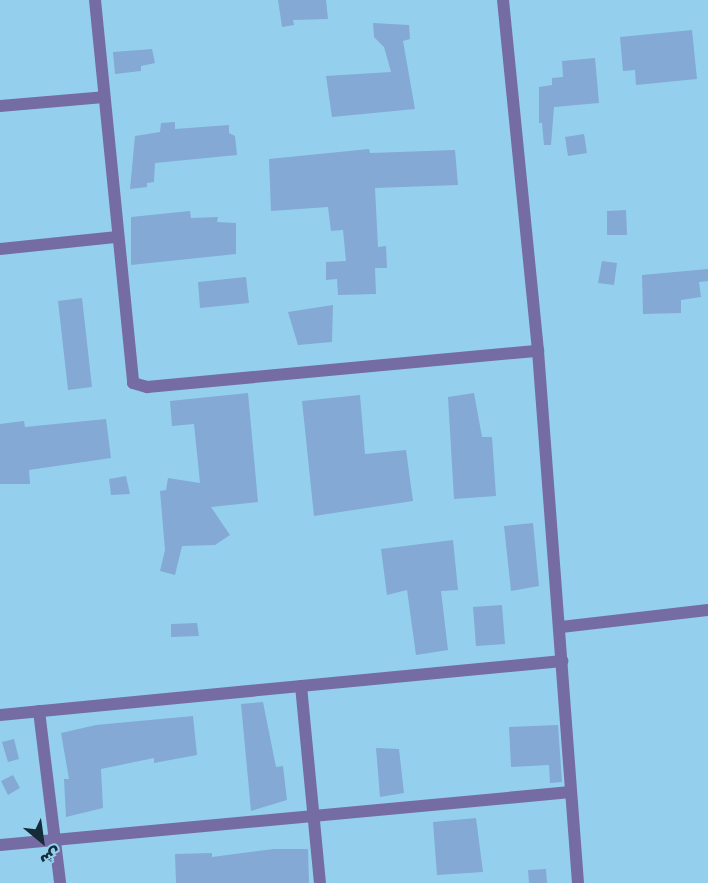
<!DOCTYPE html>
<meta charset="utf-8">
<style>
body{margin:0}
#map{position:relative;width:708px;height:883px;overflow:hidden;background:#94d0ee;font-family:"DejaVu Sans",Cairo,sans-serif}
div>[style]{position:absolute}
.building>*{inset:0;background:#83a9d4}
.minor>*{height:12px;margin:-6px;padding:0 6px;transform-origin:6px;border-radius:6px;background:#756ca4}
span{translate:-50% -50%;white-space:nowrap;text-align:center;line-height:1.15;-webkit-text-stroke:6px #94d0ee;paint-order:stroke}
.north{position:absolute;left:12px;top:811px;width:60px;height:60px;-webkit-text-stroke:4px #94d0ee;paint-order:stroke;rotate:151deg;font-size:16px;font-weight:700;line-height:24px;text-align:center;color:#132c38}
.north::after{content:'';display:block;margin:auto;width:21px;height:27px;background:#132c38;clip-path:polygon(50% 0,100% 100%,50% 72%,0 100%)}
</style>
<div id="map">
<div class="building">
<i style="clip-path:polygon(278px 0,326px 0,328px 19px,293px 20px,294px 25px,282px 27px)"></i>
<i style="clip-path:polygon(373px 23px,409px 25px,410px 39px,403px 41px,415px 109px,332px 117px,326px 76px,391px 72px,384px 47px,374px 37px)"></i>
<i style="clip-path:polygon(692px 30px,697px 79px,636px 85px,635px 70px,623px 71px,620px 37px)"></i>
<i style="clip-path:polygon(152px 49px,155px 63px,141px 66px,141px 71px,115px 74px,113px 52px)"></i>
<i style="clip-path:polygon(595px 58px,599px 103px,554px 107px,551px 145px,544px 145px,542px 123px,539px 123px,539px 87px,552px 85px,552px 78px,563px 77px,562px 61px)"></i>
<i style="clip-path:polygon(175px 122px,175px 129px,229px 125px,229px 133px,235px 136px,237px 155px,155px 163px,154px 182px,147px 183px,147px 187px,130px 189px,135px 136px,160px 132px,161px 123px)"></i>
<i style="clip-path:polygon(584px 134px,587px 153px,568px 156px,565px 137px)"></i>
<i style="clip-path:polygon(369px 149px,370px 153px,455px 150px,458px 185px,375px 188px,378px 247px,386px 246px,387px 268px,375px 268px,376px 294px,338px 295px,337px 279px,326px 280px,326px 262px,346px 261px,343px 230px,331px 231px,328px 207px,271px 211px,269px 159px)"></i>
<i style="clip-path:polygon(626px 210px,627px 235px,607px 235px,607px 211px)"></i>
<i style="clip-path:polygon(190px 211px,191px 218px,218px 217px,217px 222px,236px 223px,236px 254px,131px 265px,131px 217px)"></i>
<i style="clip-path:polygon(602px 261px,617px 263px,614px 285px,598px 283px)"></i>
<i style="clip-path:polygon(708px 269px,708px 281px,699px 282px,701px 297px,681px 300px,681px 313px,643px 314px,642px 275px)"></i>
<i style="clip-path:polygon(246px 277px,249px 303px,200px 308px,198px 282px)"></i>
<i style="clip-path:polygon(82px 298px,92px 387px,68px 390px,58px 301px)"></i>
<i style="clip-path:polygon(333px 305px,332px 342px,298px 345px,288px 312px)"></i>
<i style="clip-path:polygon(248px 393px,258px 502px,211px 507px,230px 535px,215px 545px,182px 546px,175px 575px,160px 571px,165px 550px,160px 491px,166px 490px,168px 478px,200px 483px,194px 424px,172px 426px,170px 401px)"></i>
<i style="clip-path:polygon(474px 393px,482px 437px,492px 437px,496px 496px,454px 499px,448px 397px)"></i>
<i style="clip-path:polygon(360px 395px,365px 454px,406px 450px,413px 501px,314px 516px,302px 401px)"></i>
<i style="clip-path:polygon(106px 419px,111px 458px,29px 470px,30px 484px,0 484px,0 424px,24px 421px,25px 427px)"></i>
<i style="clip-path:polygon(126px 476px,130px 494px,111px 495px,109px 479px)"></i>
<i style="clip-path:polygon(533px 523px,539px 586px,511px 591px,504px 526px)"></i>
<i style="clip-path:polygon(453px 540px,458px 590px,441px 591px,448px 650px,416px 655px,407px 590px,387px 595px,381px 549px)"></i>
<i style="clip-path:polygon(502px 605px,505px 644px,476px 646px,473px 607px)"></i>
<i style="clip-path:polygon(197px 623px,199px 636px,171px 637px,171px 624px)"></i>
<i style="clip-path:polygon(263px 702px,276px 767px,283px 766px,287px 800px,251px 811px,241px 704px)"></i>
<i style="clip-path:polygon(193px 716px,197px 755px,154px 763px,154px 758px,101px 769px,103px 808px,66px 817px,64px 779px,69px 779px,61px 733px,96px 725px)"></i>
<i style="clip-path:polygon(558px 725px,562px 782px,550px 783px,549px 765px,511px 767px,509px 727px)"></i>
<i style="clip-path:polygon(14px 739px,19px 759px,8px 762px,2px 742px)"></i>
<i style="clip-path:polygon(376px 748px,399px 749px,404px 793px,380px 797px)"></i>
<i style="clip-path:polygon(13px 775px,20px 788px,8px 795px,1px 781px)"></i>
<i style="clip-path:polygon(476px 818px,483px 872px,437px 875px,433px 822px)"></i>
<i style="clip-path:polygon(274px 849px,308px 849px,309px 883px,176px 883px,175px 854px,212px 853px,212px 857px)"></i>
<i style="clip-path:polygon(546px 869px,547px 883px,529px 883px,528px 870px)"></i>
</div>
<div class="minor">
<i style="left:95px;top:0;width:385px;rotate:84.3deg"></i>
<i style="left:133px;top:383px;width:15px;rotate:16deg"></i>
<i style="left:147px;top:387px;width:393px;rotate:-5.3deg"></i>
<i style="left:503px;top:0;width:353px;rotate:84.3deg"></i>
<i style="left:538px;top:351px;width:534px;rotate:85.7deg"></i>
<i style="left:0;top:106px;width:104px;rotate:-4.9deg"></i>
<i style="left:0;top:249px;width:118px;rotate:-5.9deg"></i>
<i style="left:561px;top:627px;width:148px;rotate:-6.6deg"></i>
<i style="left:301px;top:686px;width:198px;rotate:84.5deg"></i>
<i style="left:39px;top:711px;width:173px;rotate:83deg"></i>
<i style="left:0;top:715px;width:565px;rotate:-5.49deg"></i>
<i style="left:0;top:845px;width:573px;rotate:-5.3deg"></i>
</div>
<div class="north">ش</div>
</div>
